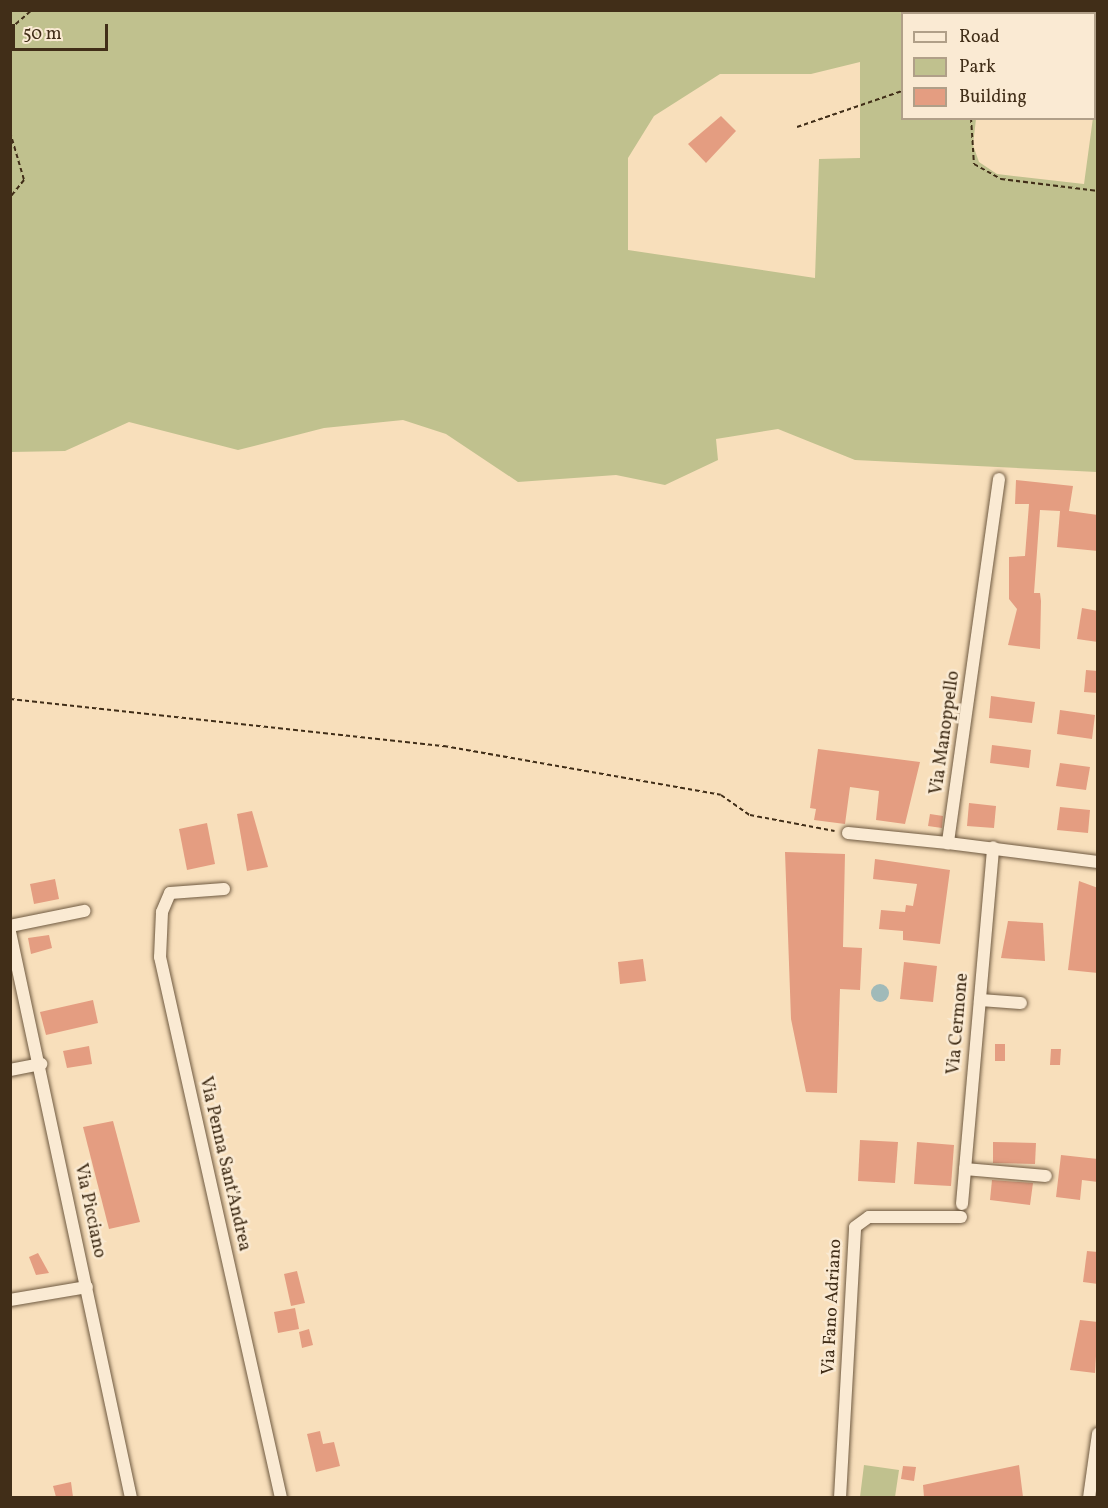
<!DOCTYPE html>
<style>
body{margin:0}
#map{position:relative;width:1108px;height:1508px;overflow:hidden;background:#f8dfbb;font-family:Vollkorn,serif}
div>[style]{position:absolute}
.green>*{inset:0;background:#c0c18e}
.water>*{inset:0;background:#a0bab9}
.round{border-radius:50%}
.building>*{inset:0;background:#e49d81}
.path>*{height:2px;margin-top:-1px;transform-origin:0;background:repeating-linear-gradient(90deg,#412e18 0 4.5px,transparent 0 7.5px)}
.roads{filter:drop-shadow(0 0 2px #6f5a41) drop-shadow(0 0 2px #6f5a41)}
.minor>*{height:12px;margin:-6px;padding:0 6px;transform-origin:6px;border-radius:6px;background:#faead3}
span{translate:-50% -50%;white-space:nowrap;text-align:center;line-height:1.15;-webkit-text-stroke:5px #faead3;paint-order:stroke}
.street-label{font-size:18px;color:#412e18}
.frame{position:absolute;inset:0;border:12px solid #412e18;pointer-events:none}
.legend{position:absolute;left:901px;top:12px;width:195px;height:108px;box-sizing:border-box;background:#faead3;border:2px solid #b09f88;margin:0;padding:8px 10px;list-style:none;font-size:18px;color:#412e18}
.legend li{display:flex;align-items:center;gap:12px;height:30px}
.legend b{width:30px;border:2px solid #b09f88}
.scale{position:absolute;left:12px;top:24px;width:96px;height:27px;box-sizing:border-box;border:3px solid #412e18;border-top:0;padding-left:8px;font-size:18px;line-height:21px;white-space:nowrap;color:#412e18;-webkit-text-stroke:4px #faead3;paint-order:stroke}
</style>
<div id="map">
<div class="green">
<i style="clip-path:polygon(evenodd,10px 11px,991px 11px,902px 14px,902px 118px,976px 119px,973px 145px,979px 162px,997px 174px,1084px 184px,1097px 88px,1097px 472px,855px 460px,778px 429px,716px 439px,718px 460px,665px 485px,616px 475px,518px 482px,446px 434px,403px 420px,324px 428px,238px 450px,129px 422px,65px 451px,11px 452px,10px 11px,860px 62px,860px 158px,819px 159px,815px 278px,628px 250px,628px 158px,654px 116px,720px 74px,811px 74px,860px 62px)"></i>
<i style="clip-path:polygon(864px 1465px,899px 1470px,895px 1497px,860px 1497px)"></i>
</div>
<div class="water">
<i class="round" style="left:871px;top:984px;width:18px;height:18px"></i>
</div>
<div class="building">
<i style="clip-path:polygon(721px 116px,736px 131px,706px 163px,688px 144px)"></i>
<i style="clip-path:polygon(1016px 480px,1073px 486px,1069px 511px,1098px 515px,1098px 551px,1057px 547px,1060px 511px,1040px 510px,1034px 593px,1040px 593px,1041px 601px,1040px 649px,1008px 645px,1017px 609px,1009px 599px,1009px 557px,1025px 556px,1029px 504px,1015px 504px)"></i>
<i style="clip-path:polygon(1082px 608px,1098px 611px,1098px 642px,1077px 639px)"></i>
<i style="clip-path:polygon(1086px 670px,1098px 671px,1098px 693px,1084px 692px)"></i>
<i style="clip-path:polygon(991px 696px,1035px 702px,1032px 723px,989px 718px)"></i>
<i style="clip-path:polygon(1060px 710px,1095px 715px,1092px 739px,1057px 734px)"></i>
<i style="clip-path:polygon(992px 745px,1031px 750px,1029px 768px,990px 763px)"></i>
<i style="clip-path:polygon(818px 749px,920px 762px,905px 824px,876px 820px,879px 791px,850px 787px,845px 824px,814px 820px,816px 809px,810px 808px)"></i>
<i style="clip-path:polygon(1060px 763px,1090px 767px,1086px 790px,1056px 786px)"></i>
<i style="clip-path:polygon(969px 803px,996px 806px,994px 828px,967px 826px)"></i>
<i style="clip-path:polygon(1060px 807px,1090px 810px,1088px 833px,1057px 830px)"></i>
<i style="clip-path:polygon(252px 811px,268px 867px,247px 871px,237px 814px)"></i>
<i style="clip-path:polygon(930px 814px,943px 816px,942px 828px,928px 826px)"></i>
<i style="clip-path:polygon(207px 823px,215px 864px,187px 870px,179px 829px)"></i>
<i style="clip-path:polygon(785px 852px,845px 854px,843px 947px,862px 948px,860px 990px,840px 989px,837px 1093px,806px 1092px,791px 1019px)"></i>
<i style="clip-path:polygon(875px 859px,950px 870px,940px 944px,903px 940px,903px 931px,879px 929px,881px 910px,905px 912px,906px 905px,913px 906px,917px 884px,873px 879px)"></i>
<i style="clip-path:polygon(55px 879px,59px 899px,34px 904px,30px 884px)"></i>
<i style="clip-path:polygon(1079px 881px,1098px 888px,1098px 973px,1068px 970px)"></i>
<i style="clip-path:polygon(1008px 921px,1043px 923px,1045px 961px,1001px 958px)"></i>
<i style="clip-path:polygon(49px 935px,52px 948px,31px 954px,28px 938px)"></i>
<i style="clip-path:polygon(643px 959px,646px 981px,620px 984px,618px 962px)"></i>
<i style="clip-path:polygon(904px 962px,937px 966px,933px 1002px,900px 999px)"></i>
<i style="clip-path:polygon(93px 1000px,98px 1023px,46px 1035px,40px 1012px)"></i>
<i style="clip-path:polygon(995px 1044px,1005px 1044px,1005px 1061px,995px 1061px)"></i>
<i style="clip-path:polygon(89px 1046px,92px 1064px,67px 1068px,63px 1051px)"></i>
<i style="clip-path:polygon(1051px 1049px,1061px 1049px,1060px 1065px,1050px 1065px)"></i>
<i style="clip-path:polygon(113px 1121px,140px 1222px,109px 1229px,83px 1127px)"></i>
<i style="clip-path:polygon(860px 1140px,898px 1142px,895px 1183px,858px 1181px)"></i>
<i style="clip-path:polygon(917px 1142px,954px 1145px,951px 1186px,914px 1184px)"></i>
<i style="clip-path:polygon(993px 1142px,1036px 1143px,1035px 1164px,993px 1163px)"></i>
<i style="clip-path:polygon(1061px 1155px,1098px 1159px,1098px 1182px,1082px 1180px,1080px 1200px,1056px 1197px)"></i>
<i style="clip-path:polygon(992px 1180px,1033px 1183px,1030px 1205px,990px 1200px)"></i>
<i style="clip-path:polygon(1087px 1251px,1098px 1252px,1098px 1284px,1083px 1282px)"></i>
<i style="clip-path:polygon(38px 1253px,49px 1273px,36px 1275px,29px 1257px)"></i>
<i style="clip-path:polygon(297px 1271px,305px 1303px,291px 1306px,284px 1274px)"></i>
<i style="clip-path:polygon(295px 1308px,299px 1329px,278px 1333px,274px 1312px)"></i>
<i style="clip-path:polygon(1080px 1320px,1098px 1322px,1095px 1373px,1070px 1370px)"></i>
<i style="clip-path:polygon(309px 1329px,313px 1345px,302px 1348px,299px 1332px)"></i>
<i style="clip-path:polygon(320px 1431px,323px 1444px,334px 1442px,340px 1466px,316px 1472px,307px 1434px)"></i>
<i style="clip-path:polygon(1019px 1465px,1023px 1497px,924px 1497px,923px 1485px)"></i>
<i style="clip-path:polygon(903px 1466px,916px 1467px,914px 1481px,901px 1479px)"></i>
<i style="clip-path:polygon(71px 1482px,73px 1497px,56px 1497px,53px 1486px)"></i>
</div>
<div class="path">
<i style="left:10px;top:29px;width:29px;rotate:-41deg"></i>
<i style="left:971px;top:118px;width:46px;rotate:86.3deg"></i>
<i style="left:974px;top:164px;width:31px;rotate:29deg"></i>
<i style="left:1001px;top:179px;width:98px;rotate:7.1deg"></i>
<i style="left:797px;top:127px;width:111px;rotate:-18.9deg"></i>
<i style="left:10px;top:132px;width:50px;rotate:73.7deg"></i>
<i style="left:24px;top:180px;width:22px;rotate:129deg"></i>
<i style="left:10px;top:699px;width:437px;rotate:6.2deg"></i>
<i style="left:444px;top:746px;width:281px;rotate:10deg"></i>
<i style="left:721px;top:795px;width:35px;rotate:35deg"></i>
<i style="left:750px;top:815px;width:86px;rotate:10.7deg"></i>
</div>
<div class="roads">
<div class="minor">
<i style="left:999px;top:479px;width:368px;rotate:98deg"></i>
<i style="left:948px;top:843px;width:151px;rotate:7.2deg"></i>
<i style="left:848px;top:833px;width:100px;rotate:5.7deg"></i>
<i style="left:224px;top:889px;width:54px;rotate:175.8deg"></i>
<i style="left:170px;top:893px;width:21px;rotate:113deg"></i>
<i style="left:162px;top:912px;width:45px;rotate:92.5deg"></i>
<i style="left:160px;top:957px;width:554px;rotate:77.39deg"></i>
<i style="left:10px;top:926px;width:76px;rotate:-11.5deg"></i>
<i style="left:10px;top:932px;width:579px;rotate:77.93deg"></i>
<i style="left:980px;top:1000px;width:41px;rotate:4.2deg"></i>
<i style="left:10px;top:1070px;width:32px;rotate:-11deg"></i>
<i style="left:965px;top:1169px;width:81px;rotate:4.9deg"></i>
<i style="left:962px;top:1204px;width:358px;rotate:-85deg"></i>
<i style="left:10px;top:1300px;width:78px;rotate:-9.6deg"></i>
<i style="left:840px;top:1498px;width:271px;rotate:-86.8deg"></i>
<i style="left:855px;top:1227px;width:17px;rotate:-36deg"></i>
<i style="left:869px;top:1217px;width:92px"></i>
<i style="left:1089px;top:1498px;width:65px;rotate:-82deg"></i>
</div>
</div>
<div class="street-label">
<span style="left:946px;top:733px;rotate:-82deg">Via Manoppello</span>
<span style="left:959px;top:1024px;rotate:-85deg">Via Cermone</span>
<span style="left:224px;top:1164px;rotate:77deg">Via Penna Sant'Andrea</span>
<span style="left:89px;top:1211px;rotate:78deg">Via Picciano</span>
<span style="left:833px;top:1307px;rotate:-87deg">Via Fano Adriano</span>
</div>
<div class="frame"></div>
<ul class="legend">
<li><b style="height:8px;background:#faead3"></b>Road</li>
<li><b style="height:16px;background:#c0c18e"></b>Park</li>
<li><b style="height:16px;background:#e49d81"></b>Building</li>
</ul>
<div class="scale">50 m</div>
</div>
